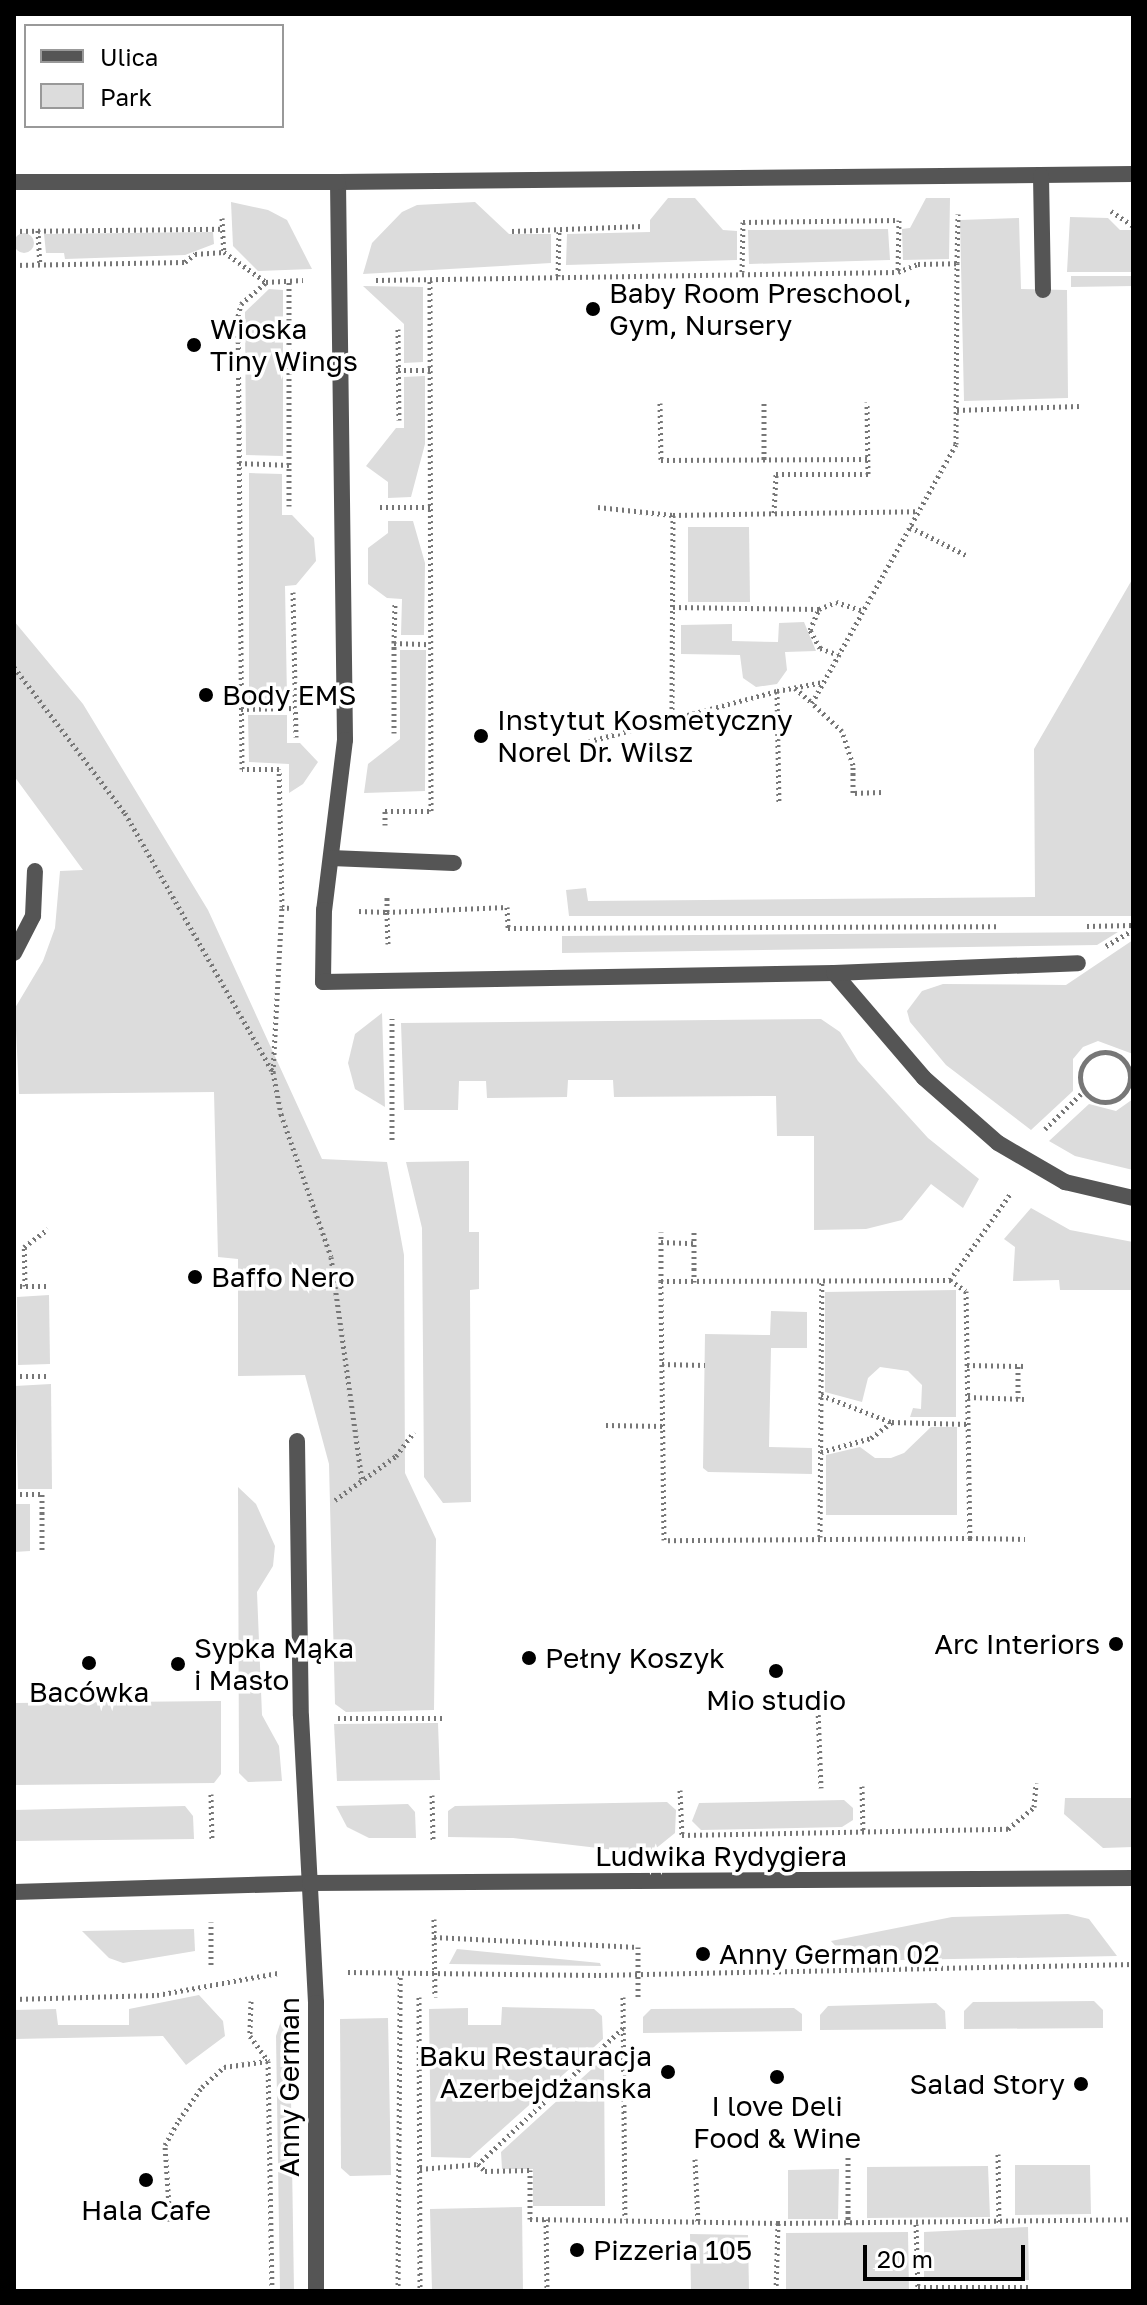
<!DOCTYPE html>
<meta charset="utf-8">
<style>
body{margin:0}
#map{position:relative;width:1147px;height:2305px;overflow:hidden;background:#fff;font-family:"Golos Text",sans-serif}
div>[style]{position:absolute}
.green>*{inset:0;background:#dcdcdc}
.round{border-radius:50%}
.path>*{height:5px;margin-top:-2.5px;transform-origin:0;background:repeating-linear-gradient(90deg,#777 0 2px,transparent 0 6px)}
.path>.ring{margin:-2.5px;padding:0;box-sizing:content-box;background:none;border:5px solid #777;border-radius:50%}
.service>*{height:16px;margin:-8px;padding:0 8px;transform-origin:8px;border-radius:8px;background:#555}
.minor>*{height:16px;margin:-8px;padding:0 8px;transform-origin:8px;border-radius:8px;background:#555}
.tertiary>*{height:16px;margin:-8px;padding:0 8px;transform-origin:8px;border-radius:8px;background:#555}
.dots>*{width:22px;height:22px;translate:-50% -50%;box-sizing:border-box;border:4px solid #fff;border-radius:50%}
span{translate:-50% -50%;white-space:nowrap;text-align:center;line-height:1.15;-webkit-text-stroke:7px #fff;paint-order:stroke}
.poi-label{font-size:28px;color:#000}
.left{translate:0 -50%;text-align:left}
.right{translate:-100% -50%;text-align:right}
.street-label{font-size:28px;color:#000}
.frame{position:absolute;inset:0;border:16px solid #000;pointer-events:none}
.legend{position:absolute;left:24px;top:24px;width:260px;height:104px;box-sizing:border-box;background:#fff;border:2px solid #999;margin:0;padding:10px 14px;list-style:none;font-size:24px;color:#000}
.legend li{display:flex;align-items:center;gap:16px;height:40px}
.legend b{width:40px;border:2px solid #999}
.scale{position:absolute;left:863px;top:2245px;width:162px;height:36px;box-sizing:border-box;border:4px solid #000;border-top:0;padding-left:10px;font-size:24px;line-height:28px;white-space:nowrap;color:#000;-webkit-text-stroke:6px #fff;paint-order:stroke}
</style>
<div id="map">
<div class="green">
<i style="clip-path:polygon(668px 198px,695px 198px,723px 230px,737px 231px,737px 260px,566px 265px,567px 234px,650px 232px,650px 220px)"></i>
<i style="clip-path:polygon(926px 198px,950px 198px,949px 259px,903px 260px,902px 229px,910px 228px)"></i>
<i style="clip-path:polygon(231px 202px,268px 210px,287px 220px,312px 269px,258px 271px,233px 246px)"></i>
<i style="clip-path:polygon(475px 202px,509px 234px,551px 234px,551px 263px,363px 274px,372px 243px,402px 212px,417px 205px)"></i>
<i style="clip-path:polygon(1070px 217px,1108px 218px,1120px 230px,1133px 230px,1133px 272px,1067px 272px)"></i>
<i style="clip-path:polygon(1019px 218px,1021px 289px,1067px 290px,1068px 398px,964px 401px,960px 220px)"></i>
<i style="clip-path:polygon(888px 229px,890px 260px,749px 264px,748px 230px)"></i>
<i style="clip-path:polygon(213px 232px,214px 244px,185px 255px,65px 259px,64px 253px,46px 253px,44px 234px)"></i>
<i class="round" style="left:14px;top:233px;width:20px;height:20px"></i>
<i style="clip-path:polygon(1071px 276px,1133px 276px,1133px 286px,1071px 287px)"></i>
<i style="clip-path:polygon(363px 286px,423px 287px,423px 362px,404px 363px,404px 324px)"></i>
<i style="clip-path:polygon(269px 289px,283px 290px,283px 456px,246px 455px,245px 312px)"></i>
<i style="clip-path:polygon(425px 376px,425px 444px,411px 497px,388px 498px,388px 482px,366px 466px,396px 428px,404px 428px,404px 377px)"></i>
<i style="clip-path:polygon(249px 473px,282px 474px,282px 515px,292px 515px,314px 538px,316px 561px,296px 585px,285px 586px,287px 698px,249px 699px)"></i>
<i style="clip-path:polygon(388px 521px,413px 521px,425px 563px,424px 635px,401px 635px,402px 599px,387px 598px,368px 584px,368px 548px,388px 533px)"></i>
<i style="clip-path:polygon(688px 527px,749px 527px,750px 602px,688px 602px)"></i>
<i style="clip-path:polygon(1133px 578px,1133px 916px,569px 916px,566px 890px,586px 888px,588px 901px,1035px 897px,1034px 749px)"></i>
<i style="clip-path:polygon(14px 621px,83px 704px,208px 910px,322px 1159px,387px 1162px,404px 1255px,405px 1473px,436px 1539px,434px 1710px,346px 1712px,335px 1704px,329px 1464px,305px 1375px,238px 1376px,238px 1259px,218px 1257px,214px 1092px,19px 1094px,15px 1008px,43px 961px,55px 928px,60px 871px,83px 870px,14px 776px)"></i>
<i style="clip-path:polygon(804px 622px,816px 651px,785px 652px,787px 670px,777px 684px,756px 687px,743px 678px,740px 655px,681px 654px,681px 625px,732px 624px,732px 641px,778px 642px,779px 623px)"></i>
<i style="clip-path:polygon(400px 650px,426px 650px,425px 791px,364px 793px,368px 764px,400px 739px)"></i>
<i style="clip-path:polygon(248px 715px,287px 715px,287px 743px,300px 743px,318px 762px,303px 784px,289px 793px,289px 764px,249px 762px)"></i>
<i style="clip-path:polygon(1118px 932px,1097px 945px,562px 953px,562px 936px)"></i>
<i style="clip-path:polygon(1133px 940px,1133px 1054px,1098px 1041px,1083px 1047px,1073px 1059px,1073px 1091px,1031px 1130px,946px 1065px,910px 1022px,907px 1011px,922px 991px,943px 984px,1066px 985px)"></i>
<i style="clip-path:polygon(382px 1013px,385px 1107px,355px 1089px,348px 1063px,355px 1034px)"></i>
<i style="clip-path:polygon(821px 1019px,840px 1032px,858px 1061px,928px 1138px,979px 1179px,963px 1208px,931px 1184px,902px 1220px,866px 1229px,814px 1230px,814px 1136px,777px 1136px,776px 1096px,614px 1097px,613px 1080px,568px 1080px,567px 1097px,487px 1098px,486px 1081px,459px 1081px,458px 1110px,404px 1110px,401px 1023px)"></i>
<i style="clip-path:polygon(1133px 1099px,1133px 1170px,1075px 1156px,1049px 1141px,1089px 1104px,1116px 1111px)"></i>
<i style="clip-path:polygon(469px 1161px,469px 1232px,479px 1232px,479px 1289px,470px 1290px,471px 1502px,443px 1503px,424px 1477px,422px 1228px,406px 1162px)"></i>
<i style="clip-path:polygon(1031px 1208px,1070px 1230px,1133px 1242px,1133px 1290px,1060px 1290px,1059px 1280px,1013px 1281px,1015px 1247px,1004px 1239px)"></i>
<i style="clip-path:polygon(956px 1290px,956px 1417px,910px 1417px,913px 1408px,921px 1409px,922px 1385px,908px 1371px,880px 1367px,868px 1378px,862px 1402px,825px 1392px,825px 1292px)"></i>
<i style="clip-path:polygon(49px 1295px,50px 1364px,18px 1365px,17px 1297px)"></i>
<i style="clip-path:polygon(771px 1311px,807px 1312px,807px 1348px,771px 1348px,769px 1447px,812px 1448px,812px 1474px,708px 1472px,703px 1468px,705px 1334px,770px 1335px)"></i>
<i style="clip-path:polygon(51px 1384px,52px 1489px,18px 1489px,15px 1386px)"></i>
<i style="clip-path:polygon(931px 1427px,957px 1427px,957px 1515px,826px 1515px,826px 1455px,860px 1447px,875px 1458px,891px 1458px,904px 1453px)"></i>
<i style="clip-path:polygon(238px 1487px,256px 1504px,275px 1546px,273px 1566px,257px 1592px,262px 1715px,279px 1746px,282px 1781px,248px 1782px,239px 1773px)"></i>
<i style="clip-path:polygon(14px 1504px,30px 1504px,30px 1551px,14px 1552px)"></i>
<i style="clip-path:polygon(221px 1701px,221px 1774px,214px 1783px,14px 1785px,14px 1703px)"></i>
<i style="clip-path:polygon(438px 1723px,440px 1780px,337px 1781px,334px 1724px)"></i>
<i style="clip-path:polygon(1065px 1798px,1133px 1798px,1133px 1847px,1103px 1848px,1064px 1814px)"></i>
<i style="clip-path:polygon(844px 1800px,853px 1808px,853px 1820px,842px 1827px,701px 1830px,692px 1821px,699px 1803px)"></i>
<i style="clip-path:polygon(667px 1802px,676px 1810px,675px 1833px,649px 1854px,513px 1838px,448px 1837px,448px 1811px,455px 1806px)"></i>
<i style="clip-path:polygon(408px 1804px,415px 1812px,416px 1838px,369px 1838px,347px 1827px,336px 1806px)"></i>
<i style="clip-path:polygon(185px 1806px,193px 1816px,194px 1839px,14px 1841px,14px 1810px)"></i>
<i style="clip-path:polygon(1068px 1914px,1089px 1919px,1117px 1956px,849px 1961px,831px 1941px,952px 1917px)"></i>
<i style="clip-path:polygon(194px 1929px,195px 1951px,123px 1963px,109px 1958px,82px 1931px)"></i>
<i style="clip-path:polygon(457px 1949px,600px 1963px,601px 1966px,449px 1964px)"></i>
<i style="clip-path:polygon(199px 1995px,223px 2021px,225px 2036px,186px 2065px,163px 2036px,14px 2039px,14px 2010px,56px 2009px,58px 2025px,129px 2025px,129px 2009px)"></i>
<i style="clip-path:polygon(1094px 2001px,1103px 2010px,1103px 2028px,964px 2029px,964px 2011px,973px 2002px)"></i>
<i style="clip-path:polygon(936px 2003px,945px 2011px,946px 2029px,820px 2030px,820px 2015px,828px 2006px)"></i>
<i style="clip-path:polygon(502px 2007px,594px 2009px,602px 2016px,603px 2039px,470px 2158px,431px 2157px,429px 2009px,468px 2008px,468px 2025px,501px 2025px)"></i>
<i style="clip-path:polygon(794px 2008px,802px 2014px,802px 2031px,643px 2033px,643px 2017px,651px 2009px)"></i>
<i style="clip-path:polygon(282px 2018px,290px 2034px,294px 2291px,280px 2291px,276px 2036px)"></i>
<i style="clip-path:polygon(388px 2018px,391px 2175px,350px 2176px,341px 2168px,340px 2019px)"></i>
<i style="clip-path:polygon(604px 2058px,605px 2206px,533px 2206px,533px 2169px,502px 2169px,501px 2152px)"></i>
<i style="clip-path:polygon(1015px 2165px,1090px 2165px,1091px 2214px,1015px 2215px)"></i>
<i style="clip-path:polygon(988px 2166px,990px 2217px,867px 2218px,867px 2167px)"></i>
<i style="clip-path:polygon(839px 2169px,838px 2219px,788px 2219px,788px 2170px)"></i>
<i style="clip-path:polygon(522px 2207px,523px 2291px,432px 2291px,430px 2209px)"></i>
<i style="clip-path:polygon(1028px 2227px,1029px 2280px,924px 2281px,924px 2232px)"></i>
<i style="clip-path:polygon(908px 2232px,909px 2291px,786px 2291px,786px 2233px)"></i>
<i style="clip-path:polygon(690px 2234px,748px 2235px,749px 2291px,691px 2291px)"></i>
</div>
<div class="path">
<i style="left:1111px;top:211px;width:27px;rotate:34deg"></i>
<i style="left:222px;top:218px;width:34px;rotate:87deg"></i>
<i style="left:38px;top:230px;width:34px;rotate:87deg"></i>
<i style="left:14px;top:231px;width:208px;rotate:-0.6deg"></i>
<i style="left:512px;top:231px;width:130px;rotate:-2.2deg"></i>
<i style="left:14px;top:265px;width:171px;rotate:-1deg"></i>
<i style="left:185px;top:262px;width:13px;rotate:-39deg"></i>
<i style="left:195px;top:254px;width:29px;rotate:-4deg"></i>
<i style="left:224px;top:252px;width:52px;rotate:35.5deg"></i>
<i style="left:742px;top:272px;width:50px;rotate:-88.9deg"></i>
<i style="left:743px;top:222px;width:156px;rotate:-0.7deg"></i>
<i style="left:899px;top:220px;width:52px;rotate:91.1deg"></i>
<i style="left:558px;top:276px;width:47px;rotate:-88.8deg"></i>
<i style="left:376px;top:280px;width:522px;rotate:-0.88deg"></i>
<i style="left:898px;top:272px;width:22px;rotate:-22deg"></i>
<i style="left:918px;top:264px;width:39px;rotate:-1deg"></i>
<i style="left:957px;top:263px;width:49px;rotate:-88.8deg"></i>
<i style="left:398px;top:329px;width:91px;rotate:89.4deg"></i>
<i style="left:398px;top:370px;width:33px"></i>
<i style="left:660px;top:403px;width:57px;rotate:89deg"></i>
<i style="left:661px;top:460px;width:207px;rotate:-0.3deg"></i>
<i style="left:764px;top:403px;width:57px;rotate:90deg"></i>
<i style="left:957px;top:410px;width:122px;rotate:-1.9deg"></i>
<i style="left:239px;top:463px;width:50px;rotate:2.3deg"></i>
<i style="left:289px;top:506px;width:226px;rotate:-90deg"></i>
<i style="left:380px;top:507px;width:51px"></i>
<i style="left:598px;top:507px;width:75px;rotate:6.1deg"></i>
<i style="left:673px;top:515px;width:204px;rotate:90.3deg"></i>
<i style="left:774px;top:513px;width:39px;rotate:-87deg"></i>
<i style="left:776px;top:474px;width:92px"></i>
<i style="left:868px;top:474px;width:72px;rotate:-90.8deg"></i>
<i style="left:673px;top:515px;width:246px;rotate:-0.9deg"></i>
<i style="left:910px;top:527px;width:63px;rotate:26.6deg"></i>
<i style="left:293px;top:592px;width:145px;rotate:88.8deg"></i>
<i style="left:673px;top:607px;width:146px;rotate:0.8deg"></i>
<i style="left:394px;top:643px;width:40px;rotate:-88.6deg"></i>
<i style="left:839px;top:655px;width:20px;rotate:-160deg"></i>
<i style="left:820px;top:648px;width:21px;rotate:-119deg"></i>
<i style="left:810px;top:630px;width:23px;rotate:-67deg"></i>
<i style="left:819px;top:609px;width:18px;rotate:-22deg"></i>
<i style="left:836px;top:602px;width:28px;rotate:18deg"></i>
<i style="left:14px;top:667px;width:183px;rotate:52.8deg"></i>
<i style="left:125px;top:813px;width:298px;rotate:60.3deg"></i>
<i style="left:273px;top:1072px;width:165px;rotate:-86.9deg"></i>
<i style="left:795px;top:688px;width:23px;rotate:41deg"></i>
<i style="left:777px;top:691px;width:47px;rotate:-11.1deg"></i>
<i style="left:241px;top:709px;width:54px;rotate:-1.1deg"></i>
<i style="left:394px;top:733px;width:90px;rotate:-90deg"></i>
<i style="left:394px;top:643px;width:36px;rotate:2deg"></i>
<i style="left:583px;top:743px;width:201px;rotate:-15deg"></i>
<i style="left:777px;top:691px;width:113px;rotate:89deg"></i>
<i style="left:881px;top:792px;width:28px;rotate:178deg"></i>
<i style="left:853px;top:793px;width:28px;rotate:-90deg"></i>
<i style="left:853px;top:765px;width:36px;rotate:-108deg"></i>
<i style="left:842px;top:731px;width:41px;rotate:-137deg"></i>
<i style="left:812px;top:703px;width:296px;rotate:-60.9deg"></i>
<i style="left:956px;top:444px;width:181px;rotate:-89.7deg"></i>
<i style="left:385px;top:825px;width:14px;rotate:-90deg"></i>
<i style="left:385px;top:811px;width:46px"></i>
<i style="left:431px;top:811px;width:533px;rotate:-90.11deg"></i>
<i style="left:289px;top:908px;width:7px;rotate:-172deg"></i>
<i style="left:282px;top:907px;width:138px;rotate:-91.2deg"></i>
<i style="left:279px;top:769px;width:37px;rotate:180deg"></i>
<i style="left:242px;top:769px;width:453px;rotate:-90.5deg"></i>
<i style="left:238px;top:316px;width:12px;rotate:-76deg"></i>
<i style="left:241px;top:304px;width:33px;rotate:-41deg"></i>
<i style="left:266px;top:282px;width:37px;rotate:-3deg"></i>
<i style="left:359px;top:911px;width:28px;rotate:2deg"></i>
<i style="left:387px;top:912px;width:17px;rotate:-90deg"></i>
<i style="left:1087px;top:926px;width:46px;rotate:-1.2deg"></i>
<i style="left:388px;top:944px;width:32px;rotate:-92deg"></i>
<i style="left:387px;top:912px;width:120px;rotate:-2.4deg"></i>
<i style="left:507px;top:907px;width:21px;rotate:87deg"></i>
<i style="left:508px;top:928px;width:489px;rotate:-0.2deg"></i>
<i style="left:1106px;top:946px;width:31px;rotate:-31deg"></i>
<i style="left:392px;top:1018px;width:123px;rotate:90deg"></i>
<i class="ring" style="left:1080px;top:1052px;width:45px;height:45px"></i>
<i style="left:273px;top:1072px;width:43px;rotate:79.2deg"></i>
<i style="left:281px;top:1114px;width:151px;rotate:70.7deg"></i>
<i style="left:331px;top:1257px;width:224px;rotate:82.1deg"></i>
<i style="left:1045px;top:1129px;width:54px;rotate:-44.3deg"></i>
<i style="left:661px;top:1242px;width:33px;rotate:2deg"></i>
<i style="left:950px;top:1280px;width:19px;rotate:35deg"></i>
<i style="left:966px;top:1291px;width:247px;rotate:89.1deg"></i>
<i style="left:970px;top:1538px;width:306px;rotate:179.6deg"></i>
<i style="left:664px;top:1540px;width:259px;rotate:-90.7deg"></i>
<i style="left:661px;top:1281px;width:289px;rotate:-0.2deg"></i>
<i style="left:950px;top:1280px;width:106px;rotate:-55deg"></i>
<i style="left:661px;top:1281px;width:49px;rotate:-90deg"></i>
<i style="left:694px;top:1282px;width:51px;rotate:-90deg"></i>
<i style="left:14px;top:1286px;width:35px"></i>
<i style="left:25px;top:1286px;width:39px;rotate:-91deg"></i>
<i style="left:24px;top:1247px;width:30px;rotate:-37deg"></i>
<i style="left:662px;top:1364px;width:43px;rotate:1.3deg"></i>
<i style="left:967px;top:1365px;width:57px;rotate:1deg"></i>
<i style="left:14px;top:1376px;width:36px"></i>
<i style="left:821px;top:1395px;width:75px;rotate:21.1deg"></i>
<i style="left:968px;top:1397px;width:56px;rotate:2deg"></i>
<i style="left:1018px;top:1398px;width:32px;rotate:-90deg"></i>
<i style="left:606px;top:1425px;width:57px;rotate:1deg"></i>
<i style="left:821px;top:1452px;width:52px;rotate:-15.6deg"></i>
<i style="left:871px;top:1438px;width:26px;rotate:-37deg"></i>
<i style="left:892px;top:1422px;width:76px;rotate:1.5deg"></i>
<i style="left:14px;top:1494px;width:28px"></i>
<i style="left:42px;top:1494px;width:58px;rotate:90deg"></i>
<i style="left:335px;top:1500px;width:75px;rotate:-35.8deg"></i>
<i style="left:396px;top:1456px;width:30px;rotate:-53deg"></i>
<i style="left:820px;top:1537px;width:257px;rotate:-89.6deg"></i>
<i style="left:970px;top:1538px;width:55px;rotate:1deg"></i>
<i style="left:818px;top:1709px;width:79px;rotate:87.8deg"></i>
<i style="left:338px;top:1718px;width:107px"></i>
<i style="left:862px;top:1786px;width:46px;rotate:88.8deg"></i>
<i style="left:680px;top:1790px;width:45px;rotate:87.5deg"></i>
<i style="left:682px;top:1835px;width:326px;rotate:-1.1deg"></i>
<i style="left:1008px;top:1829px;width:34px;rotate:-40deg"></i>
<i style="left:1034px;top:1807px;width:24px;rotate:-85deg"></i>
<i style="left:211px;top:1794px;width:46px;rotate:88.8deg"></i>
<i style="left:432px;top:1795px;width:45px;rotate:88.7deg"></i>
<i style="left:434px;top:1919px;width:78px;rotate:89.3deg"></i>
<i style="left:434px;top:1937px;width:204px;rotate:2.8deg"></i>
<i style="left:638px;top:1947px;width:50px;rotate:90deg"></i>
<i style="left:211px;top:1965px;width:43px;rotate:-90deg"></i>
<i style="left:348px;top:1972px;width:251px;rotate:0.7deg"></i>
<i style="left:599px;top:1975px;width:534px;rotate:-1.18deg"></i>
<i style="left:419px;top:1997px;width:294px;rotate:89.8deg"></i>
<i style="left:623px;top:1997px;width:222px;rotate:89.5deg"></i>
<i style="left:14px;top:1999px;width:143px;rotate:-1.6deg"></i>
<i style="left:157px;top:1995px;width:123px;rotate:-10.3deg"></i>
<i style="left:251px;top:2001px;width:35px;rotate:92deg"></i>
<i style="left:250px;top:2036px;width:31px;rotate:54deg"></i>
<i style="left:268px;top:2061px;width:230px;rotate:89deg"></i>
<i style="left:623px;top:2028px;width:199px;rotate:136.8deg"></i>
<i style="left:478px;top:2164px;width:10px;rotate:45deg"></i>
<i style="left:485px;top:2171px;width:45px;rotate:-1.3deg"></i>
<i style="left:530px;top:2170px;width:49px;rotate:90deg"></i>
<i style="left:530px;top:2219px;width:248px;rotate:0.9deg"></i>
<i style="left:998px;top:2154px;width:69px;rotate:89.2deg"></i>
<i style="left:848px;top:2157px;width:67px;rotate:90deg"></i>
<i style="left:695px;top:2159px;width:63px;rotate:87.3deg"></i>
<i style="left:420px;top:2169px;width:58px;rotate:-4.9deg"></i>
<i style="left:546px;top:2219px;width:72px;rotate:89.2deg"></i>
<i style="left:170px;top:2221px;width:76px;rotate:-93.8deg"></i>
<i style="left:165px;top:2145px;width:29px;rotate:-61deg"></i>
<i style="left:179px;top:2120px;width:40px;rotate:-55.1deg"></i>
<i style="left:202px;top:2087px;width:30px;rotate:-42deg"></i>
<i style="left:224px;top:2067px;width:44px;rotate:-7.8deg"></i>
<i style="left:916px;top:2224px;width:67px;rotate:88.3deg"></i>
<i style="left:918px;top:2287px;width:111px"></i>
<i style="left:398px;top:2291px;width:317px;rotate:-89.6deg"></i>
<i style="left:776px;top:2291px;width:68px;rotate:-88.3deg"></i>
<i style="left:778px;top:2223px;width:355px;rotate:-0.6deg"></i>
</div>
<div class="service">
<i style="left:1133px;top:174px;width:795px;rotate:179.42deg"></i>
<i style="left:338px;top:182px;width:558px;rotate:89.28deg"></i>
<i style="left:345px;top:740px;width:171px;rotate:97deg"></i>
<i style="left:324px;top:910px;width:72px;rotate:90.8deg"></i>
<i style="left:323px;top:982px;width:511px;rotate:-1.01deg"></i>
<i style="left:834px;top:973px;width:138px;rotate:49.4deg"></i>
<i style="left:924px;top:1078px;width:98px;rotate:41.3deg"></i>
<i style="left:998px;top:1143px;width:78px;rotate:30.2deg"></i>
<i style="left:1065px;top:1182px;width:70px;rotate:13.2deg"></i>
<i style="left:1041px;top:176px;width:114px;rotate:89deg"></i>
<i style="left:14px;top:182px;width:324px"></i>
<i style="left:331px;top:858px;width:123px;rotate:2.3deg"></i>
<i style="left:14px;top:953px;width:42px;rotate:-62.8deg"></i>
<i style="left:33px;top:916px;width:45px;rotate:-87.5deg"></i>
<i style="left:834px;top:973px;width:244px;rotate:-2.3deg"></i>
</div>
<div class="minor">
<i style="left:297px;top:1441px;width:275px;rotate:89.2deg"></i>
<i style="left:301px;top:1716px;width:287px;rotate:87deg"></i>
<i style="left:316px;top:2003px;width:288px;rotate:90deg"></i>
</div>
<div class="tertiary">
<i style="left:14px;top:1892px;width:296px;rotate:-1.7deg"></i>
<i style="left:310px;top:1883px;width:823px;rotate:-0.35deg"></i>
</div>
<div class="dots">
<i style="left:593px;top:309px;background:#000"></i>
<i style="left:194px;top:345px;background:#000"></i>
<i style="left:206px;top:695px;background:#000"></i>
<i style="left:481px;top:736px;background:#000"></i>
<i style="left:195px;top:1277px;background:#000"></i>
<i style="left:1116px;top:1644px;background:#000"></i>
<i style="left:529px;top:1658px;background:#000"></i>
<i style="left:89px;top:1663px;background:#000"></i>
<i style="left:178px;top:1664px;background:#000"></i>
<i style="left:776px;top:1671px;background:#000"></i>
<i style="left:703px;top:1954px;background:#000"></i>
<i style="left:668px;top:2072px;background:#000"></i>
<i style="left:777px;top:2077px;background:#000"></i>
<i style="left:1081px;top:2084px;background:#000"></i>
<i style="left:146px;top:2180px;background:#000"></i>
<i style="left:577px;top:2250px;background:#000"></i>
</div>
<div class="poi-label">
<span class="left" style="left:609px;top:309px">Baby Room Preschool,<br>Gym, Nursery</span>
<span class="left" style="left:210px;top:345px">Wioska<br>Tiny Wings</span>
<span class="left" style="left:222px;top:695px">Body EMS</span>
<span class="left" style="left:497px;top:736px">Instytut Kosmetyczny<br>Norel Dr. Wilsz</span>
<span class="left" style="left:211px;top:1277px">Baffo Nero</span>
<span class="right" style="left:1100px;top:1644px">Arc Interiors</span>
<span class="left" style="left:194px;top:1664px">Sypka Mąka<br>i Masło</span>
<span class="left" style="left:545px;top:1658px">Pełny Koszyk</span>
<span style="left:89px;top:1692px">Bacówka</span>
<span style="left:776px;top:1700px">Mio studio</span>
<span class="left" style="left:719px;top:1954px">Anny German 02</span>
<span class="right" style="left:652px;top:2072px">Baku Restauracja<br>Azerbejdżanska</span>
<span class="right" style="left:1065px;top:2084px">Salad Story</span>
<span style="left:777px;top:2122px">I love Deli<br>Food &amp; Wine</span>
<span style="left:146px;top:2210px">Hala Cafe</span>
<span class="left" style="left:593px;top:2250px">Pizzeria 105</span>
</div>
<div class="street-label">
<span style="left:721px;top:1856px">Ludwika Rydygiera</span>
<span style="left:289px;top:2087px;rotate:-90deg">Anny German</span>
</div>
<div class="frame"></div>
<ul class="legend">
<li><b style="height:10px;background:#555"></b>Ulica</li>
<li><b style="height:22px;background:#dcdcdc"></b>Park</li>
</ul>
<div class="scale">20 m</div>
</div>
